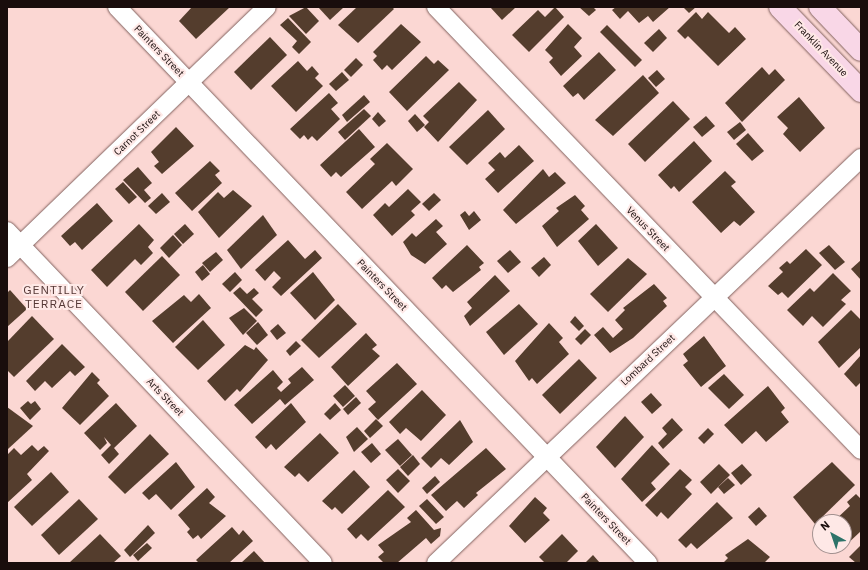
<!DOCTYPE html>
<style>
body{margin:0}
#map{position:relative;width:868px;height:570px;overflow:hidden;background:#fbd7d3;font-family:"IBM Plex Sans",sans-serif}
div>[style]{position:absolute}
.building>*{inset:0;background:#543d2d}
.roads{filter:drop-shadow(0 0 1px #82625f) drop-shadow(0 0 1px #82625f)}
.street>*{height:18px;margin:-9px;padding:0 9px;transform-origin:9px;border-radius:9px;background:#fff}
.secondary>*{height:22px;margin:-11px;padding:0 11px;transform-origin:11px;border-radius:11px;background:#f9d7e7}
span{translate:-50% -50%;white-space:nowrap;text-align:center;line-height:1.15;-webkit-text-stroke:4px #fee8e6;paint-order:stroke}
.street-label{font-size:10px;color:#190d0c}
.quarter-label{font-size:12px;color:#553836;letter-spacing:1px}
.frame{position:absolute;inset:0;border:8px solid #190d0c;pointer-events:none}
.north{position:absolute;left:812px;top:514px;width:40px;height:40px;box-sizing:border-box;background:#fee8e6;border:1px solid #a2908f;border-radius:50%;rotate:320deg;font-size:11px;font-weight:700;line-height:16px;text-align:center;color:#190d0c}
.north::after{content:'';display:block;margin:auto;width:14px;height:18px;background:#2d7369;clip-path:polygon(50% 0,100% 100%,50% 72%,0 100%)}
</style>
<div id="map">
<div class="building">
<i style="clip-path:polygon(192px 7px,230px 7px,196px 39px,179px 21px)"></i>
<i style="clip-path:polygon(306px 7px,319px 21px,306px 34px,289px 16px)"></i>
<i style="clip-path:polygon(318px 7px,344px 7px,330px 20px)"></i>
<i style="clip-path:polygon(357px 7px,392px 7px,394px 9px,358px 43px,338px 25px)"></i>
<i style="clip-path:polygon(490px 7px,516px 7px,502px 20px)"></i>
<i style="clip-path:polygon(555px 7px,564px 17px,529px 52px,512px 35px,538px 10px,545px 17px)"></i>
<i style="clip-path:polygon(579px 7px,593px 7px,596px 10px,589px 16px)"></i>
<i style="clip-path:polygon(616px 7px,670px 7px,653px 22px,648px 16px,639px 23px,628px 11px,620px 19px,612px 10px)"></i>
<i style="clip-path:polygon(683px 7px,696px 7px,689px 13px)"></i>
<i style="clip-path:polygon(696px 12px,702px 19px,708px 12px,729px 33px,735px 27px,746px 39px,718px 66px,688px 36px,685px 39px,677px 31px)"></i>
<i style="clip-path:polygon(288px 18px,311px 42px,299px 54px,292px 47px,297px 41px,280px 25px)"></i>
<i style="clip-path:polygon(401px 24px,421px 42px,392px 70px,387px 65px,382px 70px,373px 60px,377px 56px,373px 52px)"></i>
<i style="clip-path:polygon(568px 24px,582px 38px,574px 47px,582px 56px,561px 76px,549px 62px,553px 58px,545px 50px)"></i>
<i style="clip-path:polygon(607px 25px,642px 60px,635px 67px,600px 32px)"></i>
<i style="clip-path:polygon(659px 29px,667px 38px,653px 52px,644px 43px)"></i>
<i style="clip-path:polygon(270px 37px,287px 55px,251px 90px,234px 72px)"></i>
<i style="clip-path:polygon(599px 52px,616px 70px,584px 100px,578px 93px,573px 97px,563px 86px)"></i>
<i style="clip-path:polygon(426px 56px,434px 64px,438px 60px,449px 70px,407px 111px,389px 92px)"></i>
<i style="clip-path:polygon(356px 58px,363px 65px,351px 77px,344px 70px)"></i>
<i style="clip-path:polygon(298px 61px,307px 71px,312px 66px,319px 74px,315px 78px,323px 86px,296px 112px,271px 86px)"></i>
<i style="clip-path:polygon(762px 67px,769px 75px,775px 69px,785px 80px,742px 122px,725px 103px)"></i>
<i style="clip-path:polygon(657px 70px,665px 79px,656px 87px,648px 78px)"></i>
<i style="clip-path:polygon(342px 72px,349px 80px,336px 91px,329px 84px)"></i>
<i style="clip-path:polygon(643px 75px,659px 93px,613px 136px,595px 120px)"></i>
<i style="clip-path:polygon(459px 82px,477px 100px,438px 142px,424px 127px,429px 122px,423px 116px)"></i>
<i style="clip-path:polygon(329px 93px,338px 103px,331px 109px,340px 119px,317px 141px,312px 136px,308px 140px,304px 135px,300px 139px,290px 129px)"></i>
<i style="clip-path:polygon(364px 95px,370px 102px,347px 122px,342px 115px)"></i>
<i style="clip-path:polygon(799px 97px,825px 128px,800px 152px,783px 134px,788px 128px,777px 117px)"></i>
<i style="clip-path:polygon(673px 101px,690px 119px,645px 162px,628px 144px)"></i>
<i style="clip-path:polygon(364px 109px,371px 116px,345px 140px,338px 132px)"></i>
<i style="clip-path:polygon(488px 110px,505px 129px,467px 165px,449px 147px)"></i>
<i style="clip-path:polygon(378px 112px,386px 121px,379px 127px,372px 119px)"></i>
<i style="clip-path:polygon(415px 114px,425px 125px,417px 132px,408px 121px)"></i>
<i style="clip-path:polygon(706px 116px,715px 126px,702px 137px,693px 127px)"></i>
<i style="clip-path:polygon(740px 122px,746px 130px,734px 140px,727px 132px)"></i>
<i style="clip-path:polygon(176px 127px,194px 146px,162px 174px,154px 166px,159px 162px,151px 152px)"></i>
<i style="clip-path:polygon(359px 129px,375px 147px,341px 177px,336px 172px,331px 177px,320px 165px)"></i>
<i style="clip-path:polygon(748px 133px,764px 151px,752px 161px,736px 144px)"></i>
<i style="clip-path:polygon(694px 141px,712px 161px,679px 192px,674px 186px,671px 189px,658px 175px)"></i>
<i style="clip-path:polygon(387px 143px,413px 169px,396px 186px,392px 181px,362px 209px,346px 192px,375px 164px,370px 159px)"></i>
<i style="clip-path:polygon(519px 145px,534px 161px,498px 193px,485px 179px,495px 170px,488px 163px,500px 152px,505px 158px)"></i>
<i style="clip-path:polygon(210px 161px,220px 171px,215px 175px,222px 183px,192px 211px,175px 193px)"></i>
<i style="clip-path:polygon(138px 167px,152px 183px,144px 190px,151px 198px,145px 203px,123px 180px)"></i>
<i style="clip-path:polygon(543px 169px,549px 177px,555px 172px,566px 183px,516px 224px,503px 210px)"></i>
<i style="clip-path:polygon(725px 171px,736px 182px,731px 186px,755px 212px,740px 226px,734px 221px,721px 233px,692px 202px)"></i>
<i style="clip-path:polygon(123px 182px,137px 197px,129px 204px,115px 189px)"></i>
<i style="clip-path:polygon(408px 189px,421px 202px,411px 211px,415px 215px,392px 236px,373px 215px,385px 203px,389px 207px)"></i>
<i style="clip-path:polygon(233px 190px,252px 206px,219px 238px,198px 212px,218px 192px,224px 198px)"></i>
<i style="clip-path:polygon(162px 193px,170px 202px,156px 214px,148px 206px)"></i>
<i style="clip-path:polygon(434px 193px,441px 200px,429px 211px,422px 204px)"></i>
<i style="clip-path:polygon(575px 195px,585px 206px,581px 210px,589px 219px,557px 247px,542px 226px,559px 211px,556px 208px)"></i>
<i style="clip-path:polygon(97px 203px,113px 221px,82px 250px,75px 242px,70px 246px,61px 236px)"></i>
<i style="clip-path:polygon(465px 211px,469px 216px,474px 211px,481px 220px,469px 230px,460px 215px)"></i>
<i style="clip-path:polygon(263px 215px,277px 235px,241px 269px,227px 250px)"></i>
<i style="clip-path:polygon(436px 219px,443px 226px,436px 232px,447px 244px,425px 264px,411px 255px,403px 242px,412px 233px,416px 237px)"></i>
<i style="clip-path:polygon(139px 224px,154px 240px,148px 247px,153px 253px,141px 265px,135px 259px,107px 287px,91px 270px)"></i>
<i style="clip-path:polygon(185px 224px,194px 234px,183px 244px,174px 234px)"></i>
<i style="clip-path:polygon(596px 224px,618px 248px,598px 266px,578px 241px)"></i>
<i style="clip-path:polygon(173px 235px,182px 245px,169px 258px,160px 248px)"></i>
<i style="clip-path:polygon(288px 240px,305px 259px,315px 250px,322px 258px,281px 296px,272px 287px,281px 278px,274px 271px,265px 281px,255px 270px)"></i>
<i style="clip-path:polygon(467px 245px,484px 263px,479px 267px,481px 270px,453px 292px,446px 285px,442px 289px,432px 278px)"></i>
<i style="clip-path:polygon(829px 245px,845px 262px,835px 270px,819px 253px)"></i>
<i style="clip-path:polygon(806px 249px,822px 265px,788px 298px,782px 292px,778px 295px,768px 286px,783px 272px,779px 268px,787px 261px,790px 264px)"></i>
<i style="clip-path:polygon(510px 250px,521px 262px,508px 273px,497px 261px)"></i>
<i style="clip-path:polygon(216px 252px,223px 260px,210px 272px,202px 263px)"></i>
<i style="clip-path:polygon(162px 256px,180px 275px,143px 311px,125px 292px)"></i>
<i style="clip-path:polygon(544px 257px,551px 265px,539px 277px,531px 268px)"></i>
<i style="clip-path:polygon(628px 258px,647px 274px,608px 312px,590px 294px)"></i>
<i style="clip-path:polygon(861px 260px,861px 280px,851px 269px)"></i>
<i style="clip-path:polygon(203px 265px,210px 274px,202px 281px,195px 272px)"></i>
<i style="clip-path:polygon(235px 272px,242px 280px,230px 292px,222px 284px)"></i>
<i style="clip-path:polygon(313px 272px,335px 300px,315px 320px,290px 293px)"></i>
<i style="clip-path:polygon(833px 273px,851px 291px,841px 300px,846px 304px,823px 327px,812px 316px,803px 326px,787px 310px,810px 288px,814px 292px)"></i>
<i style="clip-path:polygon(495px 275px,510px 291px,470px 326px,464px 316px,472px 308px,467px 302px)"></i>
<i style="clip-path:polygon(654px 284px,667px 298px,663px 301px,667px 306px,633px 338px,610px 353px,594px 335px,603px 327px,613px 338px,623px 329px,615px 320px,625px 310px,623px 308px)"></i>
<i style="clip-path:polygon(240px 287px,247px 294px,254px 288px,259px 293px,252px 299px,263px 310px,256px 317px,233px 293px)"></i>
<i style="clip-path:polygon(10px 290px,27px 309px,7px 327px,7px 293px)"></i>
<i style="clip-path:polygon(199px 294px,211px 308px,173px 343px,152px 321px,184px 295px,191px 302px)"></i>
<i style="clip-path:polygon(338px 304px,357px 324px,319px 358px,301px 340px)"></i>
<i style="clip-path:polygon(519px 304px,538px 324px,504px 355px,486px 332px)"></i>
<i style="clip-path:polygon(244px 308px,257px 321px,243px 335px,229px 318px)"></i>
<i style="clip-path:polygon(851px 310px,861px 320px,861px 347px,839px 368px,818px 342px)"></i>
<i style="clip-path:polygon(32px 316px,54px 339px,14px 377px,7px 370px,7px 342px)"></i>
<i style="clip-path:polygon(575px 316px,584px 326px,579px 331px,570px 322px)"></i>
<i style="clip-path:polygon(203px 320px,225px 345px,198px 370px,175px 347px)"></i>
<i style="clip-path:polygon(258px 322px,268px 335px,257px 345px,246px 333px)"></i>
<i style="clip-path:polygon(549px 323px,563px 338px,559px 342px,569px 354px,537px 384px,532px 378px,529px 381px,515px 361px)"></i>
<i style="clip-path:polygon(278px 324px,286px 333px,277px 340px,270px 331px)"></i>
<i style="clip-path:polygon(585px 329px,591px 335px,581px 345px,575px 339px)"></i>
<i style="clip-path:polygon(366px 333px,377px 345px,372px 349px,380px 356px,348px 386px,331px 367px)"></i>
<i style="clip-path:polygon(704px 336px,726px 366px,701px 387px,683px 365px,688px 361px,683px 354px)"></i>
<i style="clip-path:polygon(296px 341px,301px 346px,290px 356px,286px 351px)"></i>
<i style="clip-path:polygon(62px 344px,85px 367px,75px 376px,70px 371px,52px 388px,45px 381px,35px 391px,26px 381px)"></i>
<i style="clip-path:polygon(245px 345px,254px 350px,256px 347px,268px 360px,240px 392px,237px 389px,225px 401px,207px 381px)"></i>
<i style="clip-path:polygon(861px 355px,861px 382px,856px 387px,844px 374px)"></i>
<i style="clip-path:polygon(579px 359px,597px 378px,560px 414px,542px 395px)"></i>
<i style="clip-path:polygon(397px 363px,417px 384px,378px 420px,368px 409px,376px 402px,366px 391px)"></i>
<i style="clip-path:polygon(302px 367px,314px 380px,285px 405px,280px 399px,252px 424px,234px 405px,273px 370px,283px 382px,277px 388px,281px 392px,291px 383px,288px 379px)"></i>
<i style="clip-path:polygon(92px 372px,100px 380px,97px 383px,109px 396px,80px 425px,62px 408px)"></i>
<i style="clip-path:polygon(724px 374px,744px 395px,729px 409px,708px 388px)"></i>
<i style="clip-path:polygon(345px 385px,355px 396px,343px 407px,333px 396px)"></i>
<i style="clip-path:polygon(768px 386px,785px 408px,781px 412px,789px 422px,766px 442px,756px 431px,742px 444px,724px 425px)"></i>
<i style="clip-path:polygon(422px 390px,446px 415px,421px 441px,406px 428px,400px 434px,389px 422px)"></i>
<i style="clip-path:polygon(651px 393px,662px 405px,652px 414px,641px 402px)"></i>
<i style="clip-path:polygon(356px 397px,361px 403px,348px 415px,343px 409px)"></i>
<i style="clip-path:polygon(28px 401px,31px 404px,35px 401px,41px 409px,30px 420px,20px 408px)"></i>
<i style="clip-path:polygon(116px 403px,137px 426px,114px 448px,119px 454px,109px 464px,101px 455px,111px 445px,104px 437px,107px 443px,100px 450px,84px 433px)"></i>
<i style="clip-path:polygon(291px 403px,306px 422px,276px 450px,271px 444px,266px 449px,255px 437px)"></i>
<i style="clip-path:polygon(335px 403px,341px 410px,330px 420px,324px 414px)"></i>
<i style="clip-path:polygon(7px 407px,33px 426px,8px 449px,7px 448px)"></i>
<i style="clip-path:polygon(625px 416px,644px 437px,615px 468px,596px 447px)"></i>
<i style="clip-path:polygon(672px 418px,683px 430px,663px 449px,658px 443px,667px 434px,662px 428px)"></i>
<i style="clip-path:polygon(376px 419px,383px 426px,370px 438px,364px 431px)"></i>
<i style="clip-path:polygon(460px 420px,473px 442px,449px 465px,441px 458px,431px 468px,421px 458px)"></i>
<i style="clip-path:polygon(357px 427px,368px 439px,354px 452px,346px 437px)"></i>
<i style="clip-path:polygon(708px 428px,714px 434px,704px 444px,698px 438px)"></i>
<i style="clip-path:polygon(320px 433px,339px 453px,308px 482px,299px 473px,295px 477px,284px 467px)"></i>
<i style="clip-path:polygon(150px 434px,169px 454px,125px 494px,108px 477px)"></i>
<i style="clip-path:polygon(398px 439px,412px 455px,400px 466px,385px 450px)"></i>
<i style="clip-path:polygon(372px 443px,381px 454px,371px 463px,361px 452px)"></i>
<i style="clip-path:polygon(32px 445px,38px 451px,44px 446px,49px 451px,27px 474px,32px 480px,7px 503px,7px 455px,14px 448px,21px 455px)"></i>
<i style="clip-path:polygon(652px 445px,670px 464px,651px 483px,656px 489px,642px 502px,621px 479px)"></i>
<i style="clip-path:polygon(486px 448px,506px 469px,476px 493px,478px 495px,464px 508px,457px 501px,446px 511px,431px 495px)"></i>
<i style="clip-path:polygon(413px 455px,420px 464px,408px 476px,400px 467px)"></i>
<i style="clip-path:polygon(176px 462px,195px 487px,171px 510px,156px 494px,149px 500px,142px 493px)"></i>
<i style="clip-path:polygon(832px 462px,855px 485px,815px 524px,793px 497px)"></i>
<i style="clip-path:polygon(719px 464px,730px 475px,711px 494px,700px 482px)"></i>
<i style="clip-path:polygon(742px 464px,752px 475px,741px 485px,731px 473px)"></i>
<i style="clip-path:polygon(398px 469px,410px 481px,398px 493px,386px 480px)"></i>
<i style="clip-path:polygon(680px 469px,692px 480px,685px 487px,692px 494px,668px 519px,661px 512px,657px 517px,645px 505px)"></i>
<i style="clip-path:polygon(354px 470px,370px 487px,342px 514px,335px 507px,332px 510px,322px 501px)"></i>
<i style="clip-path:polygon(51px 472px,69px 492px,32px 526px,14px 507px)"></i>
<i style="clip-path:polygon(435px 476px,440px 482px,427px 494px,422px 488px)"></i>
<i style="clip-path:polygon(728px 478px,735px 485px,724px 494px,718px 487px)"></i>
<i style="clip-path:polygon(207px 488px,215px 497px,209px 503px,226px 516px,201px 539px,198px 535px,193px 539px,187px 532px,190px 529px,178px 515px)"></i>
<i style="clip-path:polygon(388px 490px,405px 507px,368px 541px,361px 534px,356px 539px,347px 529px)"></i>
<i style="clip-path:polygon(856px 494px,861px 499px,861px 531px,844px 547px,844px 522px,833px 522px,850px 506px,847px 502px)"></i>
<i style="clip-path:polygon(535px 497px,547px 508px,543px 513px,550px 520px,525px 543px,509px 526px)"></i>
<i style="clip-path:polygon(79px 499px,98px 519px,59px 555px,41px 535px)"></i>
<i style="clip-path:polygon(427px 499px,444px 517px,436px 524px,419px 506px)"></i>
<i style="clip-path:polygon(717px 502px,733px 518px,697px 549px,691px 543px,686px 548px,678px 540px)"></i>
<i style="clip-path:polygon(759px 507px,767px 516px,756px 526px,748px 517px)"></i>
<i style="clip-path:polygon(416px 510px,434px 530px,441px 528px,440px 536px,431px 544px,426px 538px,397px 563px,384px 563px,378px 557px,384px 552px,378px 545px,411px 522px,407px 518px)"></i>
<i style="clip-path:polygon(148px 525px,155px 533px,130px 557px,124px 550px)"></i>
<i style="clip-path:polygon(232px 527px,239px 535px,243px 530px,253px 541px,229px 563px,199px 563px,196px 560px)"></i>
<i style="clip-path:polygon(100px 534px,121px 556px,113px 563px,69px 563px)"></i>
<i style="clip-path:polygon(562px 534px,578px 551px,566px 563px,545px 563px,539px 557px)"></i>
<i style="clip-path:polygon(748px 539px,770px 557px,764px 563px,723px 563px,728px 558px,725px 555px)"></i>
<i style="clip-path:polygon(147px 543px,152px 548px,138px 561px,133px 555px)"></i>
<i style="clip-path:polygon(861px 545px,861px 563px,856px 563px,849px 557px)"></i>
<i style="clip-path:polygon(254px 551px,265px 563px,241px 563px)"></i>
<i style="clip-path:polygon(593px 555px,600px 563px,585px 563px)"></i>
</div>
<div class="roads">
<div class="street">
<i style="left:117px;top:7px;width:769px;rotate:46.32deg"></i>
<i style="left:436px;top:7px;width:614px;rotate:46.19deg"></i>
<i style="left:7px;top:231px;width:458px;rotate:46.4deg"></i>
<i style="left:7px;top:258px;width:361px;rotate:-44deg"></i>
<i style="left:436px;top:563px;width:587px;rotate:-43.62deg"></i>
</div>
<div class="secondary">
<i style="left:780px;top:7px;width:117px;rotate:46deg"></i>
<i style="left:820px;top:7px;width:59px;rotate:46.4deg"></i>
</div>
</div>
<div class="street-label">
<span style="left:821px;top:49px;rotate:46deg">Franklin Avenue</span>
<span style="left:159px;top:51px;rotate:46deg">Painters Street</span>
<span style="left:137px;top:133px;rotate:-44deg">Carnot Street</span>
<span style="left:648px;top:229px;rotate:46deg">Venus Street</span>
<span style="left:382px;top:285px;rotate:46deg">Painters Street</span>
<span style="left:648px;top:360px;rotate:-43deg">Lombard Street</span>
<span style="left:165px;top:397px;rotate:46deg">Arts Street</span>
<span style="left:606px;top:519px;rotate:46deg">Painters Street</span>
</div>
<div class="quarter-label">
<span style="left:54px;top:297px">GENTILLY<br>TERRACE</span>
</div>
<div class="frame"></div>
<div class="north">N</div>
</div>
